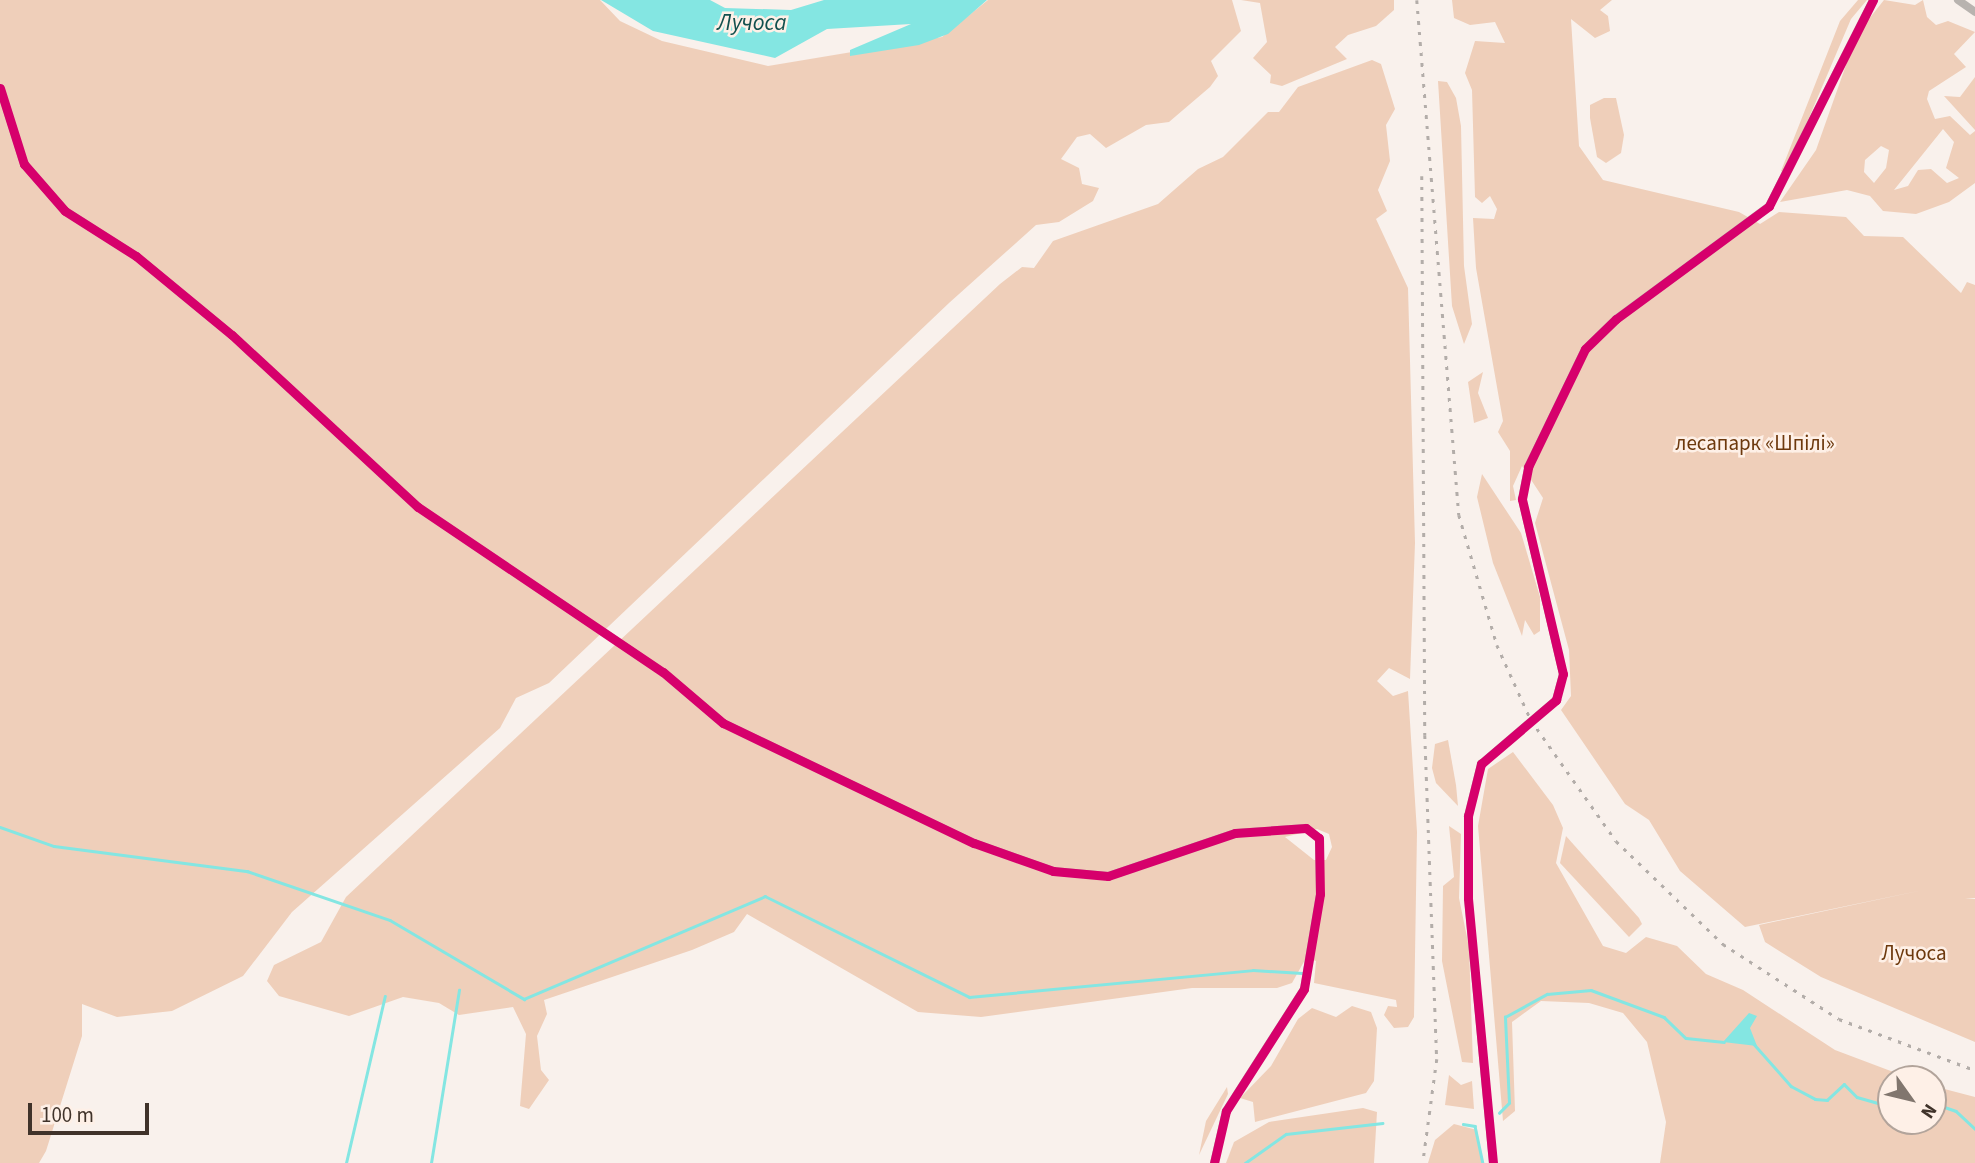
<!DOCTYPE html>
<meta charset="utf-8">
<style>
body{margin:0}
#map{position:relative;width:1975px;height:1163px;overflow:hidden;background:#f9f1ec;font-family:"Source Sans 3",sans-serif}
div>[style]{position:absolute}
.green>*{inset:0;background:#efcfba}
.water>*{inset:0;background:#84e6e2}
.stream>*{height:2.5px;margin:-1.25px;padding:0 1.25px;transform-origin:1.25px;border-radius:1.25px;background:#84e6e2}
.minor>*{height:8px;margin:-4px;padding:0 4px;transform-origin:4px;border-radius:4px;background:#b8b3af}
.rail>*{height:2.5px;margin-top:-1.25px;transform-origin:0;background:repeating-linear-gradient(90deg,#b3ada9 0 3.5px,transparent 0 10.5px)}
.cycleway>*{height:9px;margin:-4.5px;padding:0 4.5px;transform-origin:4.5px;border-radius:4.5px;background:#d6006c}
span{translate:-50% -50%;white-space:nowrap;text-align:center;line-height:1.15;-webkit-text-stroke:5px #fef0e7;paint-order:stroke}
.park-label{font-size:21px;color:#6d390d}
.water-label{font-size:23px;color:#12504e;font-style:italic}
.north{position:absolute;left:1877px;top:1065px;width:70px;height:70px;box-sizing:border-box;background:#fef0e7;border:2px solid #b2a49b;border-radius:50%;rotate:124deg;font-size:19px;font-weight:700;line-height:28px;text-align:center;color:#40332a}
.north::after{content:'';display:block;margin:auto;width:24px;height:32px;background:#81766e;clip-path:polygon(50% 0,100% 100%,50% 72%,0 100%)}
.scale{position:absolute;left:28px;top:1103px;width:121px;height:32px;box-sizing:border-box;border:4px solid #40332a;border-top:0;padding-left:9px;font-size:21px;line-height:24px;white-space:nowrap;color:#40332a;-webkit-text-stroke:5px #fef0e7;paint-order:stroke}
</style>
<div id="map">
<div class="green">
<i style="clip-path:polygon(0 0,600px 0,620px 21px,662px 41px,768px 66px,942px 37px,988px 0,1232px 0,1241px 31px,1211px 61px,1218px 76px,1210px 87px,1169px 122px,1146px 125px,1106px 148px,1090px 134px,1077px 137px,1061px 159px,1079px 168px,1082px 184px,1099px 188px,1093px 201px,1059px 222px,1036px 225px,949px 303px,549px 683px,516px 698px,500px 728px,292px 912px,243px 976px,172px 1011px,117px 1017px,82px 1004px,82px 1036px,46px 1151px,39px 1163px,0 1163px)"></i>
<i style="clip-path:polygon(1241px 0,1394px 0,1394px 10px,1376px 26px,1348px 35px,1335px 47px,1347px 59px,1282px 86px,1270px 83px,1271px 75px,1253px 58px,1267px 42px,1260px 3px)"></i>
<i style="clip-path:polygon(1452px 0,1612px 0,1600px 10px,1608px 16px,1610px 31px,1595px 38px,1571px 19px,1579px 146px,1603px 180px,1739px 212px,1760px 224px,1779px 212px,1846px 217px,1864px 236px,1903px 237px,1961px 293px,1967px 282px,1975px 285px,1975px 898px,1965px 898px,1975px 899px,1975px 1042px,1821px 977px,1765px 942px,1759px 925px,1923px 890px,1745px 927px,1680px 871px,1649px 820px,1625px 804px,1561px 710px,1571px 696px,1569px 650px,1535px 523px,1543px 498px,1522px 466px,1513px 486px,1516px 500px,1510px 501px,1510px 451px,1498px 432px,1503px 421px,1476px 268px,1473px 218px,1494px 219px,1497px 209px,1490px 196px,1482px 203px,1475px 197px,1472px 90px,1465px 73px,1475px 41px,1505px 43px,1495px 22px,1470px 25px,1454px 18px)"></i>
<i style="clip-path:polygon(1858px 0,1867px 0,1851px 19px,1785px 174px,1781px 171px,1840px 21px)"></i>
<i style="clip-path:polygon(evenodd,1884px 0,1915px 5px,1923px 0,1927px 17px,1936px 25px,1948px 21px,1975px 32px,1954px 54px,1966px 67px,1929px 91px,1927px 99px,1935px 119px,1950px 116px,1970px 135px,1975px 131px,1975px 183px,1949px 202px,1916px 214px,1883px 211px,1870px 196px,1847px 190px,1780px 202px,1816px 150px,1857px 34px,1884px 0,1943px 129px,1954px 142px,1946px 168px,1959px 178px,1947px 183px,1931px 169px,1918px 170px,1908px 186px,1894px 190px,1943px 129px,1884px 0,1881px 146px,1889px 150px,1886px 168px,1874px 183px,1864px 172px,1865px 160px,1881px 146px)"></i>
<i style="clip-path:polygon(evenodd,1372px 60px,1381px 64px,1395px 109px,1386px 125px,1390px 161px,1378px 190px,1387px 211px,1376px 219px,1408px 288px,1415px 543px,1410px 679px,1389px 668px,1377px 681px,1393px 696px,1408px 691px,1417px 832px,1414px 1017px,1408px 1027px,1394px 1028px,1384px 1015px,1388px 1006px,1397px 1007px,1396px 1000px,1314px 983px,1316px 961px,1306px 958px,1292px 983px,1277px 988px,1192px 988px,981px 1017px,918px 1012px,747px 914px,734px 932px,692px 950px,544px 1000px,547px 1014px,537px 1036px,541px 1070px,549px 1080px,529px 1109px,520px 1106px,526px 1034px,513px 1007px,459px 1015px,439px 1003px,403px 997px,349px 1016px,279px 996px,267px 981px,274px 965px,321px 942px,346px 897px,1000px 284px,1022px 267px,1034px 268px,1053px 241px,1158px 204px,1198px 169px,1223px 157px,1268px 112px,1279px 112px,1298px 87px,1372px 60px,1317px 829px,1329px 834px,1332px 847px,1326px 860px,1314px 860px,1285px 837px,1317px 829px)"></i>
<i style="clip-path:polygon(1975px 77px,1975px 130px,1944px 96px,1960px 97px)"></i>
<i style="clip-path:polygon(1438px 81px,1447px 82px,1456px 98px,1461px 126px,1464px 266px,1472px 324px,1464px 344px,1452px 306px)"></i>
<i style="clip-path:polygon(1604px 98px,1616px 98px,1624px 135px,1621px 153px,1606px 163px,1597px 157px,1590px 118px,1590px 105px)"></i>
<i style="clip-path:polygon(1483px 372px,1478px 393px,1488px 418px,1474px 423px,1468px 382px)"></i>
<i style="clip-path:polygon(1482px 474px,1521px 533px,1540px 597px,1540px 631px,1534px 635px,1525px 620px,1522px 636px,1493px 563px,1477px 497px)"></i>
<i style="clip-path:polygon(1448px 740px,1456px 785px,1458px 806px,1436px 783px,1432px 768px,1435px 744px)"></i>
<i style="clip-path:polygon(1513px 752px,1553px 805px,1563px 828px,1556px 863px,1603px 946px,1626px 953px,1646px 937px,1677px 946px,1706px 974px,1743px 990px,1835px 1050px,1912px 1079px,1891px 1079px,1891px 1121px,1933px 1121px,1933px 1086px,1975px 1097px,1975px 1163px,1660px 1163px,1666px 1122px,1647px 1042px,1623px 1013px,1589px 1003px,1541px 1001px,1512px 1022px,1515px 1111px,1503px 1121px,1478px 826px,1488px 769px)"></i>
<i style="clip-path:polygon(1449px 826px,1461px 834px,1459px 898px,1469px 947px,1473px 1063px,1462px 1062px,1442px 961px,1443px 886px,1454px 877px)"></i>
<i style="clip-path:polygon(1566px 836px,1639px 918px,1642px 924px,1629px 937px,1560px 863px)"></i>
<i style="clip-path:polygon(1352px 1006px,1371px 1012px,1377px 1028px,1374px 1081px,1366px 1093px,1255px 1122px,1253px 1102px,1240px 1098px,1271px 1066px,1298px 1019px,1312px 1008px,1336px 1017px)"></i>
<i style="clip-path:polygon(1449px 1075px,1461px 1085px,1472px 1081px,1474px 1109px,1445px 1105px)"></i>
<i style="clip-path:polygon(1227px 1087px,1228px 1094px,1199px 1155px,1206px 1121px)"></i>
<i style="clip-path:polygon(1363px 1108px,1377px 1112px,1374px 1163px,1226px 1163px,1234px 1142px,1269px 1122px)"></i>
<i style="clip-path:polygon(1454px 1124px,1477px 1130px,1483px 1163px,1428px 1163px,1435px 1140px)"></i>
</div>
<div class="water">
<i style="clip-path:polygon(601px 0,710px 0,725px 8px,791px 10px,824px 0,987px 0,948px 34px,919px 45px,850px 56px,850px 50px,911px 24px,827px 29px,775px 58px,653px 31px)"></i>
<i style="clip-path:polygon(1749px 1013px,1757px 1016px,1750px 1028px,1757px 1046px,1723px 1042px)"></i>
</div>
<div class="stream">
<i style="left:0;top:827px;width:57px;rotate:19.4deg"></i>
<i style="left:54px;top:846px;width:195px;rotate:7.4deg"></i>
<i style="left:247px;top:871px;width:151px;rotate:18.9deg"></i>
<i style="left:390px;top:920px;width:156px;rotate:30.5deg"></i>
<i style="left:524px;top:999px;width:262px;rotate:-23.1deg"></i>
<i style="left:765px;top:896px;width:228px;rotate:26.3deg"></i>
<i style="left:969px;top:997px;width:285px;rotate:-5.4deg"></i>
<i style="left:1253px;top:970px;width:49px;rotate:3.5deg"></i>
<i style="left:1754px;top:1044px;width:56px;rotate:48.6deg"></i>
<i style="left:1791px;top:1086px;width:27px;rotate:28deg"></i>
<i style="left:1815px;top:1099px;width:12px;rotate:5deg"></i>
<i style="left:1827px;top:1100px;width:23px;rotate:-43deg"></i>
<i style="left:1844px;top:1084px;width:18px;rotate:45deg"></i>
<i style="left:1857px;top:1097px;width:35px;rotate:16deg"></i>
<i style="left:1933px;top:1103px;width:24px;rotate:19deg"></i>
<i style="left:1956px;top:1111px;width:26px;rotate:43deg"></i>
<i style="left:1499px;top:1113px;width:14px;rotate:-45deg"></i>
<i style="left:1509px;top:1103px;width:86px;rotate:-92.7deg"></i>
<i style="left:1505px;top:1017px;width:48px;rotate:-28.7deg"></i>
<i style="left:1547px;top:994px;width:44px;rotate:-5.2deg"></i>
<i style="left:1591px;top:990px;width:78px;rotate:20.3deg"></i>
<i style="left:1664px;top:1017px;width:30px;rotate:44deg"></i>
<i style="left:1686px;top:1038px;width:38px;rotate:6deg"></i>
<i style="left:1463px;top:1124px;width:12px;rotate:9deg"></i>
<i style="left:1475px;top:1126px;width:38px;rotate:78deg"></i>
<i style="left:346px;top:1163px;width:171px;rotate:-76.9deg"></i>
<i style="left:431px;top:1163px;width:175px;rotate:-80.8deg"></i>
<i style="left:1245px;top:1163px;width:50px;rotate:-35.3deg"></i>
<i style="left:1286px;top:1134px;width:97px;rotate:-6.5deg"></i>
</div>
<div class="minor">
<i style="left:1958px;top:0;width:21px;rotate:35deg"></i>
<i style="left:0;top:88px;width:80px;rotate:72.5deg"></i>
<i style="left:24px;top:164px;width:62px;rotate:48.9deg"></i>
<i style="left:65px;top:211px;width:84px;rotate:32.4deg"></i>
<i style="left:136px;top:256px;width:124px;rotate:39.5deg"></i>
<i style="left:232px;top:335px;width:253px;rotate:42.8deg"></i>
<i style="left:418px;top:507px;width:295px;rotate:34deg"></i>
<i style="left:663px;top:672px;width:79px;rotate:40.4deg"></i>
<i style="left:723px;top:723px;width:278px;rotate:25.6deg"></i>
<i style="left:974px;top:843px;width:84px;rotate:19.5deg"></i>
<i style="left:1053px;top:871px;width:55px;rotate:5.2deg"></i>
<i style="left:1108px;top:876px;width:134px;rotate:-18.7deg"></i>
<i style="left:1235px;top:833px;width:71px;rotate:-4deg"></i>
<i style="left:1306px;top:828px;width:16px;rotate:38deg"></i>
<i style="left:1319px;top:838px;width:56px;rotate:89deg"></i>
<i style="left:1320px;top:894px;width:96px;rotate:99.6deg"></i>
<i style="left:1304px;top:989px;width:145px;rotate:122.6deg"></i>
<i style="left:1226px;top:1111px;width:53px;rotate:103deg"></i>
<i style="left:1493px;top:1163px;width:266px;rotate:-95.4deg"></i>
<i style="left:1468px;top:898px;width:82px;rotate:-90deg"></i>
<i style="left:1468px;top:816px;width:54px;rotate:-76deg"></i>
<i style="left:1481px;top:764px;width:99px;rotate:-40.5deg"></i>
<i style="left:1556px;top:700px;width:27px;rotate:-75deg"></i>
<i style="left:1563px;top:674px;width:180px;rotate:-103.2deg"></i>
<i style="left:1522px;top:499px;width:33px;rotate:-79deg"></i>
<i style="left:1528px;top:467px;width:131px;rotate:-64.2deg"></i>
<i style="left:1585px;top:349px;width:43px;rotate:-44.1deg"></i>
<i style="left:1616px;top:319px;width:190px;rotate:-36.4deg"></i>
<i style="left:1769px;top:206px;width:231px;rotate:-63.2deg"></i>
</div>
<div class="rail">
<i style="left:1417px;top:0;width:517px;rotate:85.34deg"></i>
<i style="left:1459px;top:515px;width:135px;rotate:73.7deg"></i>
<i style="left:1497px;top:645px;width:82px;rotate:65.6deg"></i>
<i style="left:1531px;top:720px;width:148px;rotate:54.9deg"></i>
<i style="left:1616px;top:841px;width:149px;rotate:43.9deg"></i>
<i style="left:1723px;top:944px;width:138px;rotate:32.9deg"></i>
<i style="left:1839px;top:1019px;width:145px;rotate:20.6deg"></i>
<i style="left:1422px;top:176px;width:559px;rotate:89.69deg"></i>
<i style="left:1425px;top:735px;width:324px;rotate:87.9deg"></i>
<i style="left:1437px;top:1059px;width:105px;rotate:97.7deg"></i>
</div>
<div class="cycleway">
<i style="left:0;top:88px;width:80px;rotate:72.5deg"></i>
<i style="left:24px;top:164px;width:62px;rotate:48.9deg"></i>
<i style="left:65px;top:211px;width:84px;rotate:32.4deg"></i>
<i style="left:136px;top:256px;width:124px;rotate:39.5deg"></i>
<i style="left:232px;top:335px;width:253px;rotate:42.8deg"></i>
<i style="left:418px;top:507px;width:295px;rotate:34deg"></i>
<i style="left:663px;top:672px;width:79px;rotate:40.4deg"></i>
<i style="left:723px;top:723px;width:278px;rotate:25.6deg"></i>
<i style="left:974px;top:843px;width:84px;rotate:19.5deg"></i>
<i style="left:1053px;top:871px;width:55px;rotate:5.2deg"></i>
<i style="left:1108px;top:876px;width:134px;rotate:-18.7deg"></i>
<i style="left:1235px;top:833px;width:71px;rotate:-4deg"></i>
<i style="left:1306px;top:828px;width:16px;rotate:38deg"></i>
<i style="left:1319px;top:838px;width:56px;rotate:89deg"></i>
<i style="left:1320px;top:894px;width:96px;rotate:99.6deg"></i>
<i style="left:1304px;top:989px;width:145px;rotate:122.6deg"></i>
<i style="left:1226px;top:1111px;width:53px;rotate:103deg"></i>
<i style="left:1493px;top:1163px;width:266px;rotate:-95.4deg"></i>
<i style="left:1468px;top:898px;width:82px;rotate:-90deg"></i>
<i style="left:1468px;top:816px;width:54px;rotate:-76deg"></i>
<i style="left:1481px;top:764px;width:99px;rotate:-40.5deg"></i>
<i style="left:1556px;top:700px;width:27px;rotate:-75deg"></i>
<i style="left:1563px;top:674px;width:180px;rotate:-103.2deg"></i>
<i style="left:1522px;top:499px;width:33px;rotate:-79deg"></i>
<i style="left:1528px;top:467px;width:131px;rotate:-64.2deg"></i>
<i style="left:1585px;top:349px;width:43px;rotate:-44.1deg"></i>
<i style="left:1616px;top:319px;width:190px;rotate:-36.4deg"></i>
<i style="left:1769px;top:206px;width:231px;rotate:-63.2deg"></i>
</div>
<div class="park-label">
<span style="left:1755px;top:443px">лесапарк «Шпілі»</span>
<span style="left:1914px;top:953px">Лучоса</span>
</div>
<div class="water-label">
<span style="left:752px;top:23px">Лучоса</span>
</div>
<div class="north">N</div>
<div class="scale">100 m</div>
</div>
